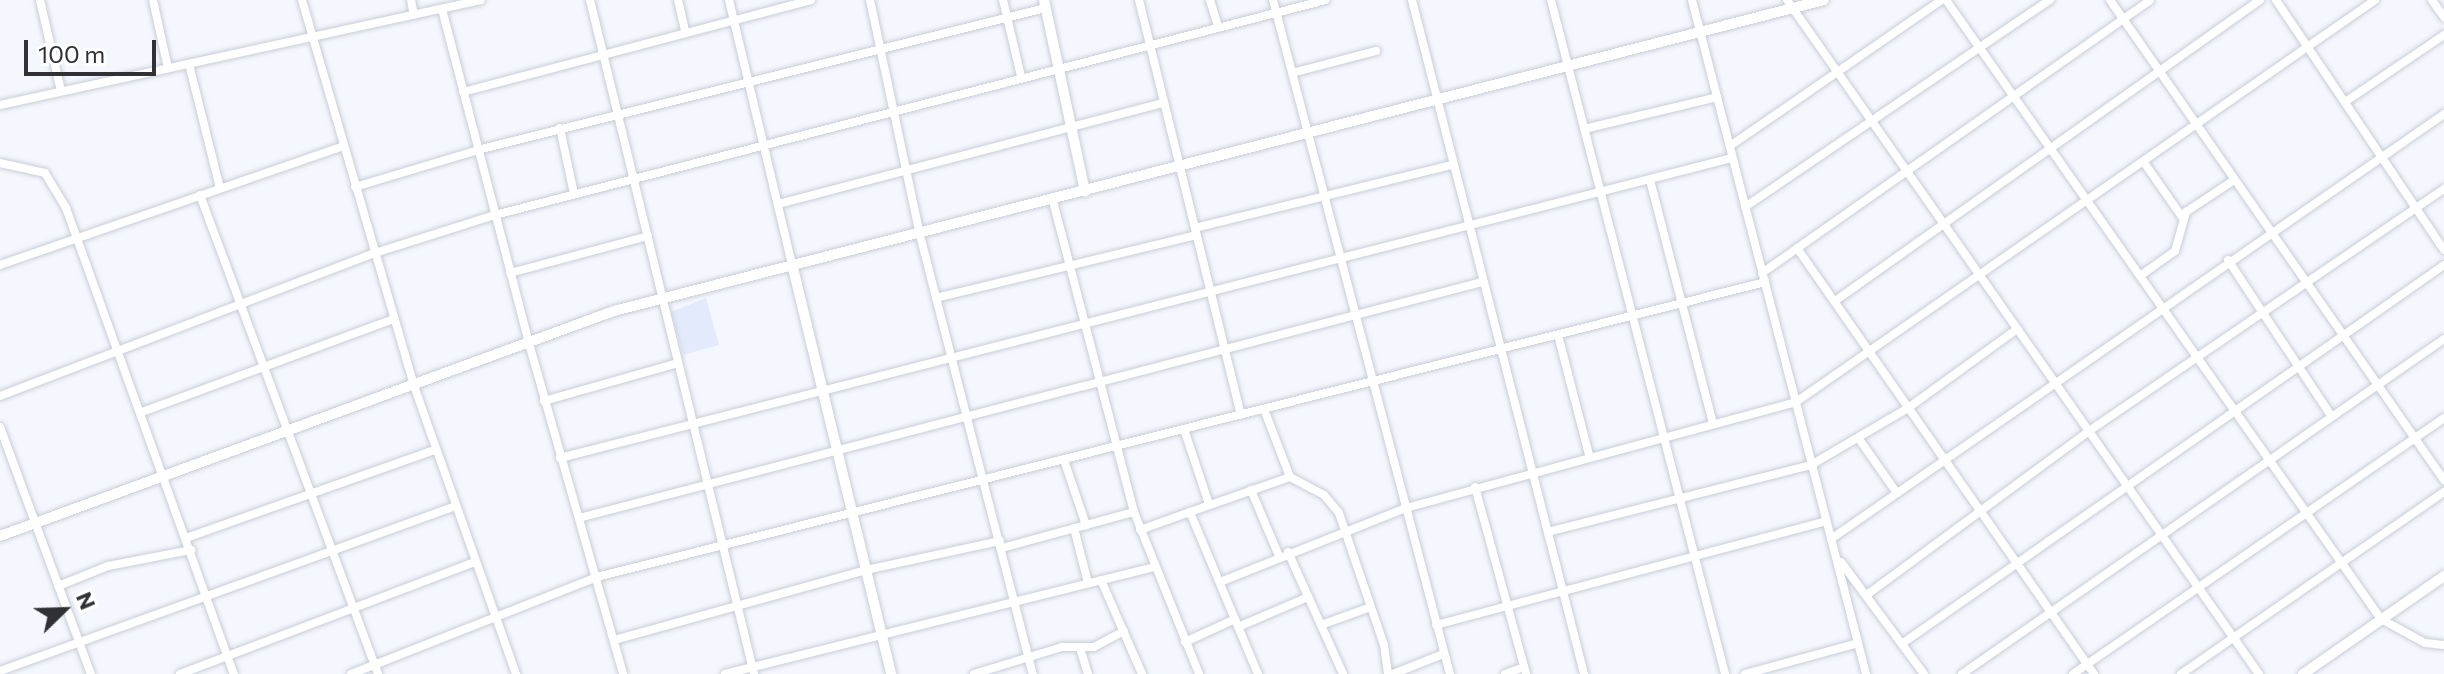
<!DOCTYPE html>
<style>
body{margin:0}
#map{position:relative;width:2444px;height:674px;overflow:hidden;background:#f4f7fd;font-family:Commissioner,sans-serif}
div>[style]{position:absolute}
.built>*{inset:0;background:#e2eafc}
.roads{filter:drop-shadow(0 0 2px #c8cdd7) drop-shadow(0 0 2px #c8cdd7)}
.minor>*{height:8px;margin:-4px;padding:0 4px;transform-origin:4px;border-radius:4px;background:#fff}
.tertiary>*{height:10px;margin:-5px;padding:0 5px;transform-origin:5px;border-radius:5px;background:#fff}
span{translate:-50% -50%;white-space:nowrap;text-align:center;line-height:1.15;-webkit-text-stroke:8px #fff;paint-order:stroke}
.north{position:absolute;left:24px;top:570px;width:80px;height:80px;-webkit-text-stroke:6px #fff;paint-order:stroke;rotate:67deg;font-size:22px;font-weight:700;line-height:32px;text-align:center;color:#2f3135}
.north::after{content:'';display:block;margin:auto;width:28px;height:36px;background:#2f3135;clip-path:polygon(50% 0,100% 100%,50% 72%,0 100%)}
.scale{position:absolute;left:24px;top:40px;width:132px;height:36px;box-sizing:border-box;border:4px solid #2f3135;border-top:0;padding-left:10px;font-size:24px;line-height:28px;white-space:nowrap;color:#2f3135;-webkit-text-stroke:6px #fff;paint-order:stroke}
</style>
<div id="map">
<div class="built">
<i style="clip-path:polygon(706px 298px,719px 345px,683px 355px,671px 312px)"></i>
</div>
<div class="roads">
<div class="minor">
<i style="left:40px;top:0;width:93px;rotate:77deg"></i>
<i style="left:153px;top:0;width:70px;rotate:77.6deg"></i>
<i style="left:302px;top:0;width:399px;rotate:73.8deg"></i>
<i style="left:413px;top:383px;width:309px;rotate:70.5deg"></i>
<i style="left:411px;top:0;width:15px;rotate:79deg"></i>
<i style="left:590px;top:0;width:694px;rotate:76.32deg"></i>
<i style="left:678px;top:0;width:32px;rotate:77deg"></i>
<i style="left:729px;top:0;width:276px;rotate:76.6deg"></i>
<i style="left:870px;top:0;width:240px;rotate:78deg"></i>
<i style="left:920px;top:235px;width:453px;rotate:75.6deg"></i>
<i style="left:1003px;top:0;width:78px;rotate:76.7deg"></i>
<i style="left:1139px;top:0;width:427px;rotate:76.2deg"></i>
<i style="left:1210px;top:0;width:28px;rotate:73deg"></i>
<i style="left:1273px;top:0;width:697px;rotate:75.29deg"></i>
<i style="left:1412px;top:0;width:696px;rotate:75.68deg"></i>
<i style="left:1551px;top:0;width:696px;rotate:75.52deg"></i>
<i style="left:1692px;top:0;width:696px;rotate:75.52deg"></i>
<i style="left:1787px;top:0;width:823px;rotate:55deg"></i>
<i style="left:1946px;top:0;width:757px;rotate:54.9deg"></i>
<i style="left:2381px;top:619px;width:50px;rotate:28.6deg"></i>
<i style="left:2425px;top:643px;width:19px;rotate:6deg"></i>
<i style="left:2110px;top:0;width:585px;rotate:55.17deg"></i>
<i style="left:2276px;top:0;width:301px;rotate:56.1deg"></i>
<i style="left:2432px;top:0;width:21px;rotate:55deg"></i>
<i style="left:442px;top:9px;width:342px;rotate:75.4deg"></i>
<i style="left:528px;top:340px;width:347px;rotate:74.1deg"></i>
<i style="left:189px;top:64px;width:128px;rotate:76deg"></i>
<i style="left:1292px;top:73px;width:87px;rotate:-14.7deg"></i>
<i style="left:463px;top:92px;width:360px;rotate:-14.8deg"></i>
<i style="left:2345px;top:102px;width:120px;rotate:-34.1deg"></i>
<i style="left:0;top:105px;width:492px;rotate:-12.3deg"></i>
<i style="left:560px;top:128px;width:67px;rotate:78deg"></i>
<i style="left:1584px;top:129px;width:137px;rotate:-13.5deg"></i>
<i style="left:1730px;top:146px;width:257px;rotate:-34.6deg"></i>
<i style="left:2143px;top:161px;width:68px;rotate:55.1deg"></i>
<i style="left:0;top:163px;width:46px;rotate:12.5deg"></i>
<i style="left:45px;top:173px;width:41px;rotate:59deg"></i>
<i style="left:66px;top:208px;width:495px;rotate:70.2deg"></i>
<i style="left:1650px;top:180px;width:251px;rotate:75.5deg"></i>
<i style="left:355px;top:187px;width:128px;rotate:-16.7deg"></i>
<i style="left:478px;top:150px;width:585px;rotate:-14.04deg"></i>
<i style="left:200px;top:195px;width:511px;rotate:69.61deg"></i>
<i style="left:1053px;top:201px;width:321px;rotate:75.4deg"></i>
<i style="left:1134px;top:512px;width:175px;rotate:68.1deg"></i>
<i style="left:778px;top:204px;width:399px;rotate:-14.7deg"></i>
<i style="left:1745px;top:207px;width:369px;rotate:-34.2deg"></i>
<i style="left:1195px;top:228px;width:265px;rotate:-13.8deg"></i>
<i style="left:1797px;top:248px;width:519px;rotate:55.12deg"></i>
<i style="left:2228px;top:260px;width:188px;rotate:56.5deg"></i>
<i style="left:0;top:265px;width:363px;rotate:-19.1deg"></i>
<i style="left:510px;top:273px;width:143px;rotate:-15deg"></i>
<i style="left:1762px;top:273px;width:474px;rotate:-35.1deg"></i>
<i style="left:2140px;top:276px;width:43px;rotate:-35.5deg"></i>
<i style="left:2175px;top:251px;width:41px;rotate:-74.2deg"></i>
<i style="left:2186px;top:212px;width:58px;rotate:-33.7deg"></i>
<i style="left:936px;top:298px;width:268px;rotate:-13.6deg"></i>
<i style="left:1835px;top:301px;width:521px;rotate:-35.31deg"></i>
<i style="left:1558px;top:335px;width:124px;rotate:75.5deg"></i>
<i style="left:0;top:396px;width:401px;rotate:-20.9deg"></i>
<i style="left:375px;top:253px;width:126px;rotate:-17.6deg"></i>
<i style="left:495px;top:215px;width:858px;rotate:-14.51deg"></i>
<i style="left:544px;top:401px;width:139px;rotate:-15.8deg"></i>
<i style="left:142px;top:412px;width:269px;rotate:-20.3deg"></i>
<i style="left:0;top:427px;width:263px;rotate:69.8deg"></i>
<i style="left:1184px;top:429px;width:79px;rotate:71.6deg"></i>
<i style="left:1859px;top:439px;width:66px;rotate:54.9deg"></i>
<i style="left:560px;top:458px;width:1210px;rotate:-14.36deg"></i>
<i style="left:1064px;top:460px;width:69px;rotate:71.3deg"></i>
<i style="left:1290px;top:477px;width:38px;rotate:28deg"></i>
<i style="left:1324px;top:495px;width:23px;rotate:50deg"></i>
<i style="left:1339px;top:513px;width:139px;rotate:71.2deg"></i>
<i style="left:1384px;top:645px;width:29px;rotate:82deg"></i>
<i style="left:1475px;top:487px;width:194px;rotate:74.7deg"></i>
<i style="left:1251px;top:490px;width:72px;rotate:67deg"></i>
<i style="left:579px;top:518px;width:933px;rotate:-14.65deg"></i>
<i style="left:1074px;top:528px;width:57px;rotate:75.7deg"></i>
<i style="left:1140px;top:530px;width:53px;rotate:-19.8deg"></i>
<i style="left:1548px;top:532px;width:271px;rotate:-14.3deg"></i>
<i style="left:1811px;top:465px;width:113px;rotate:-30.4deg"></i>
<i style="left:1908px;top:408px;width:135px;rotate:-35.9deg"></i>
<i style="left:186px;top:538px;width:264px;rotate:-19.5deg"></i>
<i style="left:1831px;top:539px;width:746px;rotate:-34.73deg"></i>
<i style="left:1002px;top:548px;width:137px;rotate:-15.3deg"></i>
<i style="left:1288px;top:552px;width:134px;rotate:65.7deg"></i>
<i style="left:1841px;top:562px;width:139px;rotate:53.5deg"></i>
<i style="left:1101px;top:580px;width:103px;rotate:66.4deg"></i>
<i style="left:1220px;top:582px;width:200px;rotate:-21.7deg"></i>
<i style="left:1406px;top:508px;width:404px;rotate:-15.2deg"></i>
<i style="left:1796px;top:402px;width:705px;rotate:-34.77deg"></i>
<i style="left:58px;top:586px;width:54px;rotate:-21.8deg"></i>
<i style="left:108px;top:566px;width:85px;rotate:-10.9deg"></i>
<i style="left:1868px;top:594px;width:275px;rotate:-36.4deg"></i>
<i style="left:2089px;top:431px;width:430px;rotate:-34.3deg"></i>
<i style="left:1321px;top:625px;width:53px;rotate:-19.8deg"></i>
<i style="left:1436px;top:625px;width:404px;rotate:-14.9deg"></i>
<i style="left:1238px;top:627px;width:76px;rotate:-23.2deg"></i>
<i style="left:614px;top:640px;width:262px;rotate:-15.5deg"></i>
<i style="left:866px;top:570px;width:137px;rotate:-12.2deg"></i>
<i style="left:1185px;top:642px;width:55px;rotate:-24.7deg"></i>
<i style="left:1903px;top:643px;width:660px;rotate:-34.94deg"></i>
<i style="left:1080px;top:648px;width:27px;rotate:73deg"></i>
<i style="left:0;top:671px;width:483px;rotate:-19.9deg"></i>
<i style="left:180px;top:674px;width:316px;rotate:-20.8deg"></i>
<i style="left:351px;top:674px;width:264px;rotate:-21.5deg"></i>
<i style="left:597px;top:577px;width:1205px;rotate:-14.17deg"></i>
<i style="left:725px;top:674px;width:441px;rotate:-14deg"></i>
<i style="left:974px;top:674px;width:92px;rotate:-17.1deg"></i>
<i style="left:1062px;top:647px;width:32px"></i>
<i style="left:1094px;top:647px;width:34px;rotate:-28deg"></i>
<i style="left:1258px;top:674px;width:176px;rotate:-112.8deg"></i>
<i style="left:1190px;top:512px;width:106px;rotate:-19.3deg"></i>
<i style="left:1290px;top:477px;width:73px;rotate:-110.9deg"></i>
<i style="left:1393px;top:674px;width:54px;rotate:-21.8deg"></i>
<i style="left:1505px;top:674px;width:20px;rotate:-20deg"></i>
<i style="left:1745px;top:674px;width:117px;rotate:-15.3deg"></i>
<i style="left:1962px;top:674px;width:587px;rotate:-34.8deg"></i>
<i style="left:2073px;top:674px;width:451px;rotate:-34.6deg"></i>
<i style="left:2181px;top:674px;width:320px;rotate:-34.7deg"></i>
</div>
<div class="tertiary">
<i style="left:1044px;top:0;width:196px;rotate:77.9deg"></i>
<i style="left:793px;top:268px;width:418px;rotate:76.4deg"></i>
<i style="left:0;top:536px;width:654px;rotate:-20.13deg"></i>
<i style="left:614px;top:311px;width:1249px;rotate:-14.41deg"></i>
<i style="left:2303px;top:674px;width:172px;rotate:-34.8deg"></i>
</div>
</div>
<div class="north">N</div>
<div class="scale">100 m</div>
</div>
